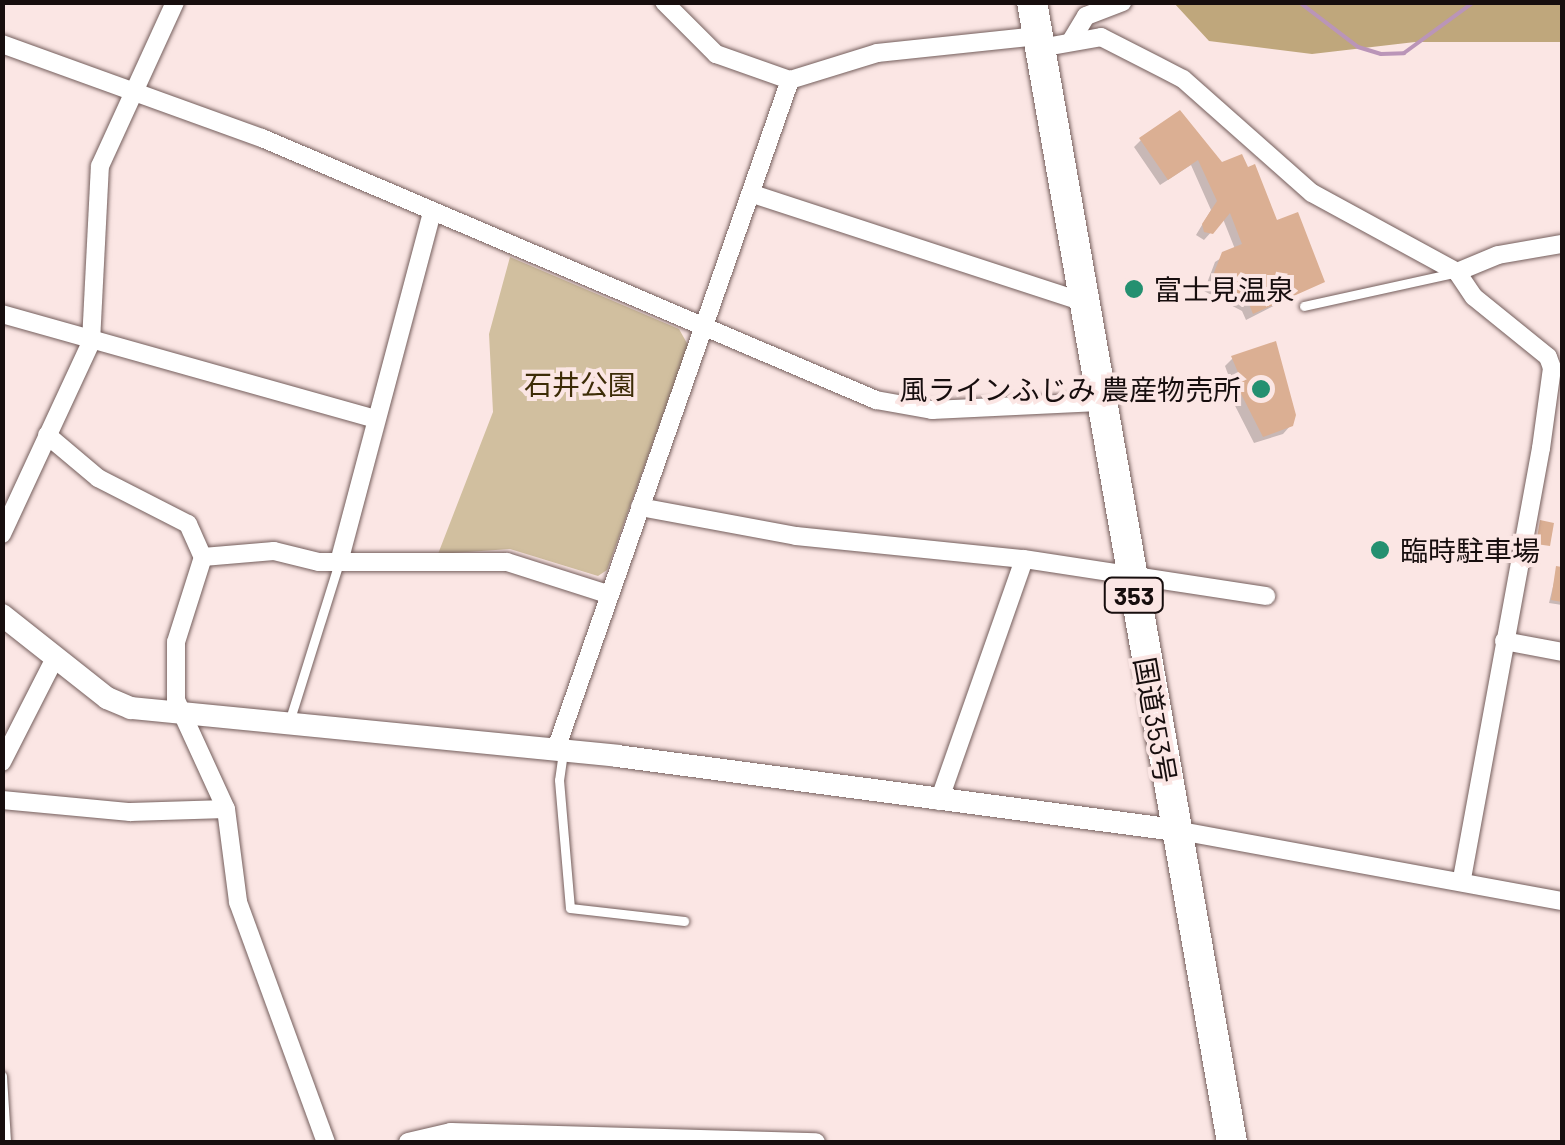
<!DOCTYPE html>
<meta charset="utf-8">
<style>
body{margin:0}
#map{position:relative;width:1565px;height:1145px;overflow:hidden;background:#fbe6e4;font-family:Barlow,"Noto Sans JP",sans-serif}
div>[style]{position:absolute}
.green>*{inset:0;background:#d1bf9f}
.forest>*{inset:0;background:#bfa77c}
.shadow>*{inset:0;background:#0003}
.stream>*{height:4px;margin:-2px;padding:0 2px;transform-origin:2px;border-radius:2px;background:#ba95b8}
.building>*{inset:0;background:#dbaf93}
.roads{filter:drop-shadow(0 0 2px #745e5c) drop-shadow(0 0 2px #745e5c)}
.lane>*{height:9px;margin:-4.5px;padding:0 4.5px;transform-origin:4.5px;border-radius:4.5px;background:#fff}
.street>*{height:18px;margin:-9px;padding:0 9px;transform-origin:9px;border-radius:9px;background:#fff}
.secondary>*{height:22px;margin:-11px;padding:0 11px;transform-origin:11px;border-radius:11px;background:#fff}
.highway>*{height:30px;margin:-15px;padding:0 15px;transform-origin:15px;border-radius:15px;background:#fff}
.dots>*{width:28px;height:28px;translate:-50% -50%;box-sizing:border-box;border:5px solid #fbe6e4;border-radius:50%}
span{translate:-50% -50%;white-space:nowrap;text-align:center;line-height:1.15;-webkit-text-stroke:8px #fbe6e4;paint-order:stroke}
.shield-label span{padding:2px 8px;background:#fbe6e4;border:2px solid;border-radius:8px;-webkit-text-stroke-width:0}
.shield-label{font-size:25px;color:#170e0e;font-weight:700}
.poi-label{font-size:28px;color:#170e0e}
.left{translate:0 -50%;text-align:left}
.right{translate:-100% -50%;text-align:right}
.park-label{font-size:28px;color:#3d2c07}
.street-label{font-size:28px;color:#170e0e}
.frame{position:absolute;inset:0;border:5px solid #170e0e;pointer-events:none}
</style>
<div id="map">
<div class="green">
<i style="clip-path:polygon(510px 257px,679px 329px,688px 345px,607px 570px,598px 576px,510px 549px,438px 554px,493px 412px,489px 334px)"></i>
</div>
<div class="forest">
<i style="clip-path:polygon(1174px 3px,1562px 3px,1562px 42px,1415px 42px,1312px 54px,1209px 41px)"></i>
</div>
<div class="shadow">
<i style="clip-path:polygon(1141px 140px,1221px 165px,1322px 281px,1246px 320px,1242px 311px,1204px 291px,1215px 262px,1235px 249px,1223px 219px,1204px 240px,1196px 235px,1211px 210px,1191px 165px,1160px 185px,1134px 147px)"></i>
<i style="clip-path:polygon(1233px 358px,1291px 425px,1283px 434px,1254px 443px,1227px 390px,1232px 385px,1225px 366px)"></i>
<i style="clip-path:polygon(1556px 574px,1562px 575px,1562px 605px,1549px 603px)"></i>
</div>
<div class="stream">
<i style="left:1299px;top:2px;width:74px;rotate:37.3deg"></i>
<i style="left:1358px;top:47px;width:24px;rotate:17deg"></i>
<i style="left:1381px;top:54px;width:23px;rotate:-2deg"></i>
<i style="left:1404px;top:53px;width:87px;rotate:-36.1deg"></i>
<i style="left:1552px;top:2px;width:10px;rotate:6deg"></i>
</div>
<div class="building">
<i style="clip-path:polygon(1180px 110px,1222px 162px,1242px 154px,1248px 167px,1255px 164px,1277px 220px,1298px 212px,1325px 282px,1253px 314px,1249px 304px,1210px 283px,1222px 252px,1242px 244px,1230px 213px,1213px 234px,1204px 232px,1202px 224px,1217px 201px,1198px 160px,1168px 180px,1139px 138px)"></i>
<i style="clip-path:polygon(1276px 341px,1296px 415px,1293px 426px,1263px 437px,1234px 380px,1240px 377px,1231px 356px)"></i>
<i style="clip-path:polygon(1540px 520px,1554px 523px,1550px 546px,1536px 544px)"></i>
<i style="clip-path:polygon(1556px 566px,1562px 567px,1562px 602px,1551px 600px)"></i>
</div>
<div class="roads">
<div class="lane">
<i style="left:1304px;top:306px;width:154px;rotate:-12.4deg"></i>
<i style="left:289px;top:722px;width:168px;rotate:-72.6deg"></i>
<i style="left:563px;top:752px;width:28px;rotate:98deg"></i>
<i style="left:559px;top:780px;width:128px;rotate:85.1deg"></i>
<i style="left:570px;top:908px;width:115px;rotate:6.5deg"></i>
<i style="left:2px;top:1076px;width:66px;rotate:86.5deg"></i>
</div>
<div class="street">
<i style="left:664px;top:2px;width:74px;rotate:45deg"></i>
<i style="left:716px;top:54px;width:78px;rotate:19.4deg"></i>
<i style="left:790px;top:80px;width:91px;rotate:-17.2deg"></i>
<i style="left:877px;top:53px;width:162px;rotate:-6deg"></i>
<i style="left:1071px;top:41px;width:29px;rotate:-59deg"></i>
<i style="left:1086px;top:16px;width:39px;rotate:-21deg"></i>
<i style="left:2px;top:44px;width:276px;rotate:19.9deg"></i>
<i style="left:262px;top:138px;width:668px;rotate:23.11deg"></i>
<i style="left:876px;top:400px;width:57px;rotate:10.1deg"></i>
<i style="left:932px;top:410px;width:167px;rotate:-2.7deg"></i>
<i style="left:1040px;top:48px;width:62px;rotate:-10.2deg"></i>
<i style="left:1101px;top:37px;width:92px;rotate:27.1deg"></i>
<i style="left:1183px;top:79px;width:172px;rotate:41.5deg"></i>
<i style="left:1312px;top:193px;width:165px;rotate:28.6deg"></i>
<i style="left:1457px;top:272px;width:30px;rotate:56deg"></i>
<i style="left:1474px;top:297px;width:95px;rotate:39deg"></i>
<i style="left:1548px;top:357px;width:12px;rotate:70deg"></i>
<i style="left:1552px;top:368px;width:81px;rotate:97.8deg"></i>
<i style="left:1541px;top:448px;width:441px;rotate:100.4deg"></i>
<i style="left:753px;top:194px;width:345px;rotate:18.1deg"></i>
<i style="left:1457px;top:272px;width:44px;rotate:-22.5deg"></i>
<i style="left:1498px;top:255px;width:65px;rotate:-9.8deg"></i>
<i style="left:2px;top:314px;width:387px;rotate:15.7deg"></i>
<i style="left:47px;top:435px;width:67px;rotate:40.1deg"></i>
<i style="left:98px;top:478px;width:101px;rotate:27.1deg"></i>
<i style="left:188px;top:524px;width:36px;rotate:66deg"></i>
<i style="left:203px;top:557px;width:89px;rotate:107.6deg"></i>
<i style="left:176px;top:642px;width:58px;rotate:90deg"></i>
<i style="left:176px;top:700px;width:120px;rotate:65.4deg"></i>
<i style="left:226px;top:809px;width:94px;rotate:82.6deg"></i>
<i style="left:238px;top:902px;width:256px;rotate:69.9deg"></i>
<i style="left:640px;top:507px;width:159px;rotate:10.5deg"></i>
<i style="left:796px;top:536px;width:229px;rotate:5.8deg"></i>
<i style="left:1024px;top:559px;width:245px;rotate:8.7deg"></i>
<i style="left:2px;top:534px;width:212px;rotate:-65.1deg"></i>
<i style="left:91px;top:342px;width:176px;rotate:-87.1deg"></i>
<i style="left:100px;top:166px;width:180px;rotate:-65.4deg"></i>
<i style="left:203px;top:557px;width:71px;rotate:-4.8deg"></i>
<i style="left:274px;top:551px;width:46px;rotate:13.7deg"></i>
<i style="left:319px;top:562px;width:188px"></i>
<i style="left:507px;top:562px;width:105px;rotate:17.7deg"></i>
<i style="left:339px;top:562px;width:362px;rotate:-75.1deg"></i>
<i style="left:1504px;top:641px;width:59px;rotate:10.7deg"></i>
<i style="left:556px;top:749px;width:709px;rotate:-70.72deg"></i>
<i style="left:2px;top:762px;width:117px;rotate:-63deg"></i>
<i style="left:2px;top:800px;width:129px;rotate:5.4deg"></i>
<i style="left:130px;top:812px;width:96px;rotate:-1.8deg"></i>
<i style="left:939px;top:801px;width:256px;rotate:-70.6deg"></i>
<i style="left:1175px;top:830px;width:393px;rotate:10.4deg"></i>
<i style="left:408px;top:1142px;width:44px;rotate:-13.1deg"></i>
<i style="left:451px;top:1132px;width:365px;rotate:1.6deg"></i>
</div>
<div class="secondary">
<i style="left:2px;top:615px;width:134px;rotate:38.3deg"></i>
<i style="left:107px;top:698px;width:26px;rotate:23deg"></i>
<i style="left:131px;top:708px;width:488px;rotate:5.6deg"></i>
<i style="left:617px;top:756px;width:563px;rotate:7.55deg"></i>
</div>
<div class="highway">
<i style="left:1032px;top:2px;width:1157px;rotate:80.05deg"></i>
</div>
</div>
<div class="dots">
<i style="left:1134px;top:289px;background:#249070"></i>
<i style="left:1261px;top:389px;background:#249070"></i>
<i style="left:1380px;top:550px;background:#249070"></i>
</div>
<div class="shield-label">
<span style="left:1134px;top:595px">353</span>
</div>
<div class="poi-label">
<span class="left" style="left:1154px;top:289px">富士見温泉</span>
<span class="right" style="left:1241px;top:389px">風ラインふじみ 農産物売所</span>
<span class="left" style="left:1400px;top:550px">臨時駐車場</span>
</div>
<div class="park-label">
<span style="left:580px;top:384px">石井公園</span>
</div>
<div class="street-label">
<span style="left:1156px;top:720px;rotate:80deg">国道353号</span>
</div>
<div class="frame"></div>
</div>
